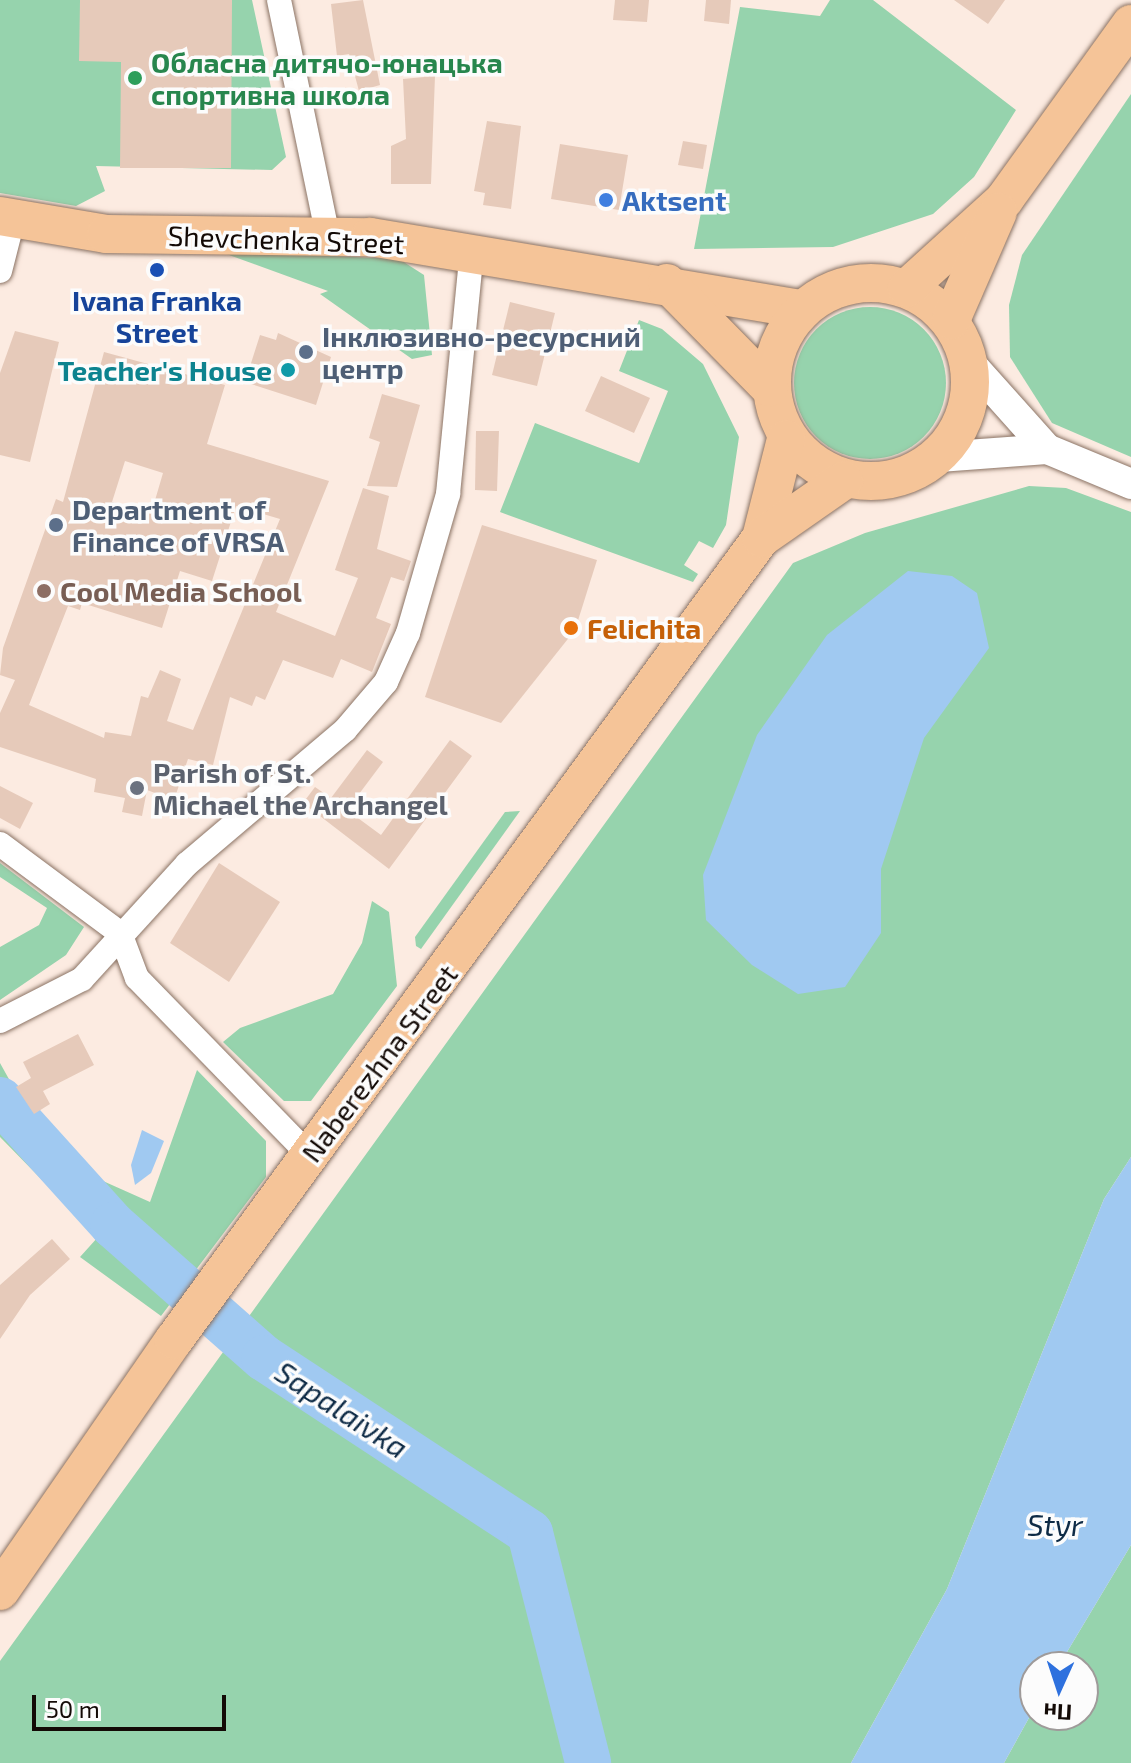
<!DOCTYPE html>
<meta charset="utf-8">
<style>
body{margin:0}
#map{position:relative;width:1131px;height:1763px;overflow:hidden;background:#fcebe1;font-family:"Exo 2",sans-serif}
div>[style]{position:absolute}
.green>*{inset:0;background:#96d3ad}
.round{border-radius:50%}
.water>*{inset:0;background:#a0c9f1}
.river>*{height:46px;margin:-23px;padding:0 23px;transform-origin:23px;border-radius:23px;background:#a0c9f1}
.building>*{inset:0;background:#e6caba}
.roads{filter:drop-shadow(0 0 2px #8b7364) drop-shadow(0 0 2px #8b7364)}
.minor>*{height:24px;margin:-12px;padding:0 12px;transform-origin:12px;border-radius:12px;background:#fff}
.tertiary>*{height:30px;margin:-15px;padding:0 15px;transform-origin:15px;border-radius:15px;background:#fff}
.primary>*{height:38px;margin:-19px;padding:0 19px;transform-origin:19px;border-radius:19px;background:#f5c498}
.primary>.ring{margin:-19px;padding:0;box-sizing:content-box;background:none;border:38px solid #f5c498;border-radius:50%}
.dots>*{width:22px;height:22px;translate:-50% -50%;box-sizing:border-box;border:4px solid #fcfcfc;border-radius:50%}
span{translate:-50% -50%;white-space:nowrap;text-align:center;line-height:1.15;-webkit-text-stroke:7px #fcfcfc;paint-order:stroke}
.leisure-label{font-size:28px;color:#27864d;font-weight:700}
.left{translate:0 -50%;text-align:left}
.shop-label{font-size:28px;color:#366cbe;font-weight:700}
.street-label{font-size:28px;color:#130a06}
.transit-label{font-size:28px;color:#164399;font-weight:700}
.service-label{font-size:28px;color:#4e5e75;font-weight:700}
.culture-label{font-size:28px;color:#0d838f;font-weight:700}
.right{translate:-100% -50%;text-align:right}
.education-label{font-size:28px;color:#785e54;font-weight:700}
.food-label{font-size:28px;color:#c56008;font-weight:700}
.worship-label{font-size:28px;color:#5b616d;font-weight:700}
.water-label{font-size:30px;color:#0e2b46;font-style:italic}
.north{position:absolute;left:1019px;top:1651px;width:80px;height:80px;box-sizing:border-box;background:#fcfcfc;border:2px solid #9f9b9a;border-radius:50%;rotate:183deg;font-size:22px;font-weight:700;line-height:32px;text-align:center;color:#130a06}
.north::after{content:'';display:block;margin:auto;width:28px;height:36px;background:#2e71de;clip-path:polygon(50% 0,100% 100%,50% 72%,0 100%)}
.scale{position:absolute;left:32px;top:1695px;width:194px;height:36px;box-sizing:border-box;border:4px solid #130a06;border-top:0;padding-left:10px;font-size:24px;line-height:28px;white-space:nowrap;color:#130a06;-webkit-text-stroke:6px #fcfcfc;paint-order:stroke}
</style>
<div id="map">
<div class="green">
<i style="clip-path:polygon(0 0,252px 0,286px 157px,272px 170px,96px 166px,105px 191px,76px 206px,0 193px)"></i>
<i style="clip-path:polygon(830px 0,873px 0,1016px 110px,974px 177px,933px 214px,833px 247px,694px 249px,740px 7px,820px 16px)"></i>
<i style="clip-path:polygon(1131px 94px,1131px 457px,1052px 423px,1010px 357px,1009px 305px,1022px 255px)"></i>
<i style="clip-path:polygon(218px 251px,399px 259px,424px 275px,432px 355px,412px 359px,320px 294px,328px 291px)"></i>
<i class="round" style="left:794px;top:307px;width:152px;height:152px"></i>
<i style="clip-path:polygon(639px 320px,662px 329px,703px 364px,739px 437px,726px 525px,713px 548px,699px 541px,684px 565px,698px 574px,693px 582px,500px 512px,535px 423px,639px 463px,668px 391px,619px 371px)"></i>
<i style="clip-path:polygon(1029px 486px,1066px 488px,1131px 512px,1131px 1157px,1104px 1199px,947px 1589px,851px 1763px,0 1763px,0 1661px,793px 563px,865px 533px)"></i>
<i style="clip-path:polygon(520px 811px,421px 949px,416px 946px,415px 937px,505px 812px)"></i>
<i style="clip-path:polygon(0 863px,84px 927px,66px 955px,0 1000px,0 947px,39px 925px,47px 908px,0 877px)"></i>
<i style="clip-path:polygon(372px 901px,389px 912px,397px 986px,311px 1101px,284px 1101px,223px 1042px,240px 1028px,333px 994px,362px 943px)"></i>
<i style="clip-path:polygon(0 1063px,35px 1126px,94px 1177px,150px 1202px,197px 1070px,266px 1141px,266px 1177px,161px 1316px,80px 1257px,98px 1237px,0 1137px)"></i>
<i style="clip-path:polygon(1131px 1545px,1131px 1763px,1004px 1763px,1035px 1707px,1035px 1715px,1083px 1715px,1083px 1667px,1058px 1667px)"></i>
</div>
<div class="water">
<i style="clip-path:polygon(908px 571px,952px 576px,977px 593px,989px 648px,924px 738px,881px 869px,881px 933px,845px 987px,798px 994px,752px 965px,706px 920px,703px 875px,757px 735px,827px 635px)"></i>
<i style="clip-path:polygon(142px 1130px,164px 1141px,151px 1173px,135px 1185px,131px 1165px)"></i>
<i style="clip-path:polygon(1131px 1157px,1131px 1545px,1058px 1667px,1035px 1667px,1035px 1707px,1004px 1763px,851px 1763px,947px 1589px,1104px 1199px)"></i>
</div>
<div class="river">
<i style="left:0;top:1100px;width:169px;rotate:47.9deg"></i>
<i style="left:113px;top:1225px;width:201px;rotate:41.4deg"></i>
<i style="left:264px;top:1358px;width:318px;rotate:33.3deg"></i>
<i style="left:530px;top:1533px;width:237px;rotate:75.8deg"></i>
</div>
<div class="building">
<i style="clip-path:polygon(80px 0,232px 0,231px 168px,120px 168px,121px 62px,79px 61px)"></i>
<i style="clip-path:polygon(363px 0,380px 85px,359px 91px,349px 54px,337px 56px,331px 4px)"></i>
<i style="clip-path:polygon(615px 0,649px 0,647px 22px,613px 20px)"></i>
<i style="clip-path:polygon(706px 0,731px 0,729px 24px,704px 21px)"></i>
<i style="clip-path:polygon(954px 0,1005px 0,988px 24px)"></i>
<i style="clip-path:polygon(435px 76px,431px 184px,391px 184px,391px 146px,406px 139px,403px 79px)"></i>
<i style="clip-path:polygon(487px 121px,521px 126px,511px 209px,483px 205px,485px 193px,474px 191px)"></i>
<i style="clip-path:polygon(683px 141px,707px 145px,703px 169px,678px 165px)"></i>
<i style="clip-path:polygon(560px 144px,628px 155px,619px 210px,551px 199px)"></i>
<i style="clip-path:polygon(510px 302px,555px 313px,537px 386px,492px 375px)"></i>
<i style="clip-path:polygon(15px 331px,59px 342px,30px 462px,0 455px,0 373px)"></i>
<i style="clip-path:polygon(278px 333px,331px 357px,316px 405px,245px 382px,260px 335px,276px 340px)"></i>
<i style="clip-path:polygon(evenodd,104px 352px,225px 385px,207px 444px,329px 481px,276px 612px,335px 636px,358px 578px,335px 570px,363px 488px,389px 496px,377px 549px,411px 561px,404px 581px,391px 577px,376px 618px,391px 624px,372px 672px,341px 659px,333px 678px,283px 660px,265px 700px,256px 696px,252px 706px,230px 697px,213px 765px,188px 759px,174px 800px,147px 790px,142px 816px,122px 812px,125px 798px,94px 792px,96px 779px,0 747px,0 713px,15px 680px,0 675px,3px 648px,56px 499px,63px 502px,104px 352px,125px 461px,163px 473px,151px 514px,112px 502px,125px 461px,104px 352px,236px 506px,280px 519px,193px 730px,167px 721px,181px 679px,160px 670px,148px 698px,141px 696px,131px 736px,105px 732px,104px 738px,29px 705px,68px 606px,80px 610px,82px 603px,162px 628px,180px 571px,212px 581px,236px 506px)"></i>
<i style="clip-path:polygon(601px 376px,650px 398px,634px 433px,585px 411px)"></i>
<i style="clip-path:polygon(382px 394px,420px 405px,397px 487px,367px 486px,380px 442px,369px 438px)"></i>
<i style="clip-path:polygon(476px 431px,499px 431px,497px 491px,475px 490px)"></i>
<i style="clip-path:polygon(482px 525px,597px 560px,575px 630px,501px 723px,425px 697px)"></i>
<i style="clip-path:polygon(450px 740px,472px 756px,389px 869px,303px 803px,315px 787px,331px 798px,367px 750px,383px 762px,347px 810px,381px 835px)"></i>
<i style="clip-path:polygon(0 786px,33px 803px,20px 829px,0 818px)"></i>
<i style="clip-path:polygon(219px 863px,280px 902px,229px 982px,170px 943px)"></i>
<i style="clip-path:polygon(78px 1034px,94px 1065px,43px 1091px,50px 1104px,34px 1114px,16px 1087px,31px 1078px,23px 1062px)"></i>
<i style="clip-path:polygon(52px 1239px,70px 1259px,30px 1295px,0 1339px,0 1285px)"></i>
</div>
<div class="roads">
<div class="minor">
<i style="left:279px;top:0;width:241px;rotate:78.3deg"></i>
<i style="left:0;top:271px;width:53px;rotate:-75.7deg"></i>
<i style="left:0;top:844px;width:149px;rotate:36.6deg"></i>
<i style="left:120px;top:933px;width:48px;rotate:69.3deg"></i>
<i style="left:137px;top:978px;width:247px;rotate:45.8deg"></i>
<i style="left:0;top:1021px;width:92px;rotate:-27.1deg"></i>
<i style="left:82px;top:979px;width:156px;rotate:-47.6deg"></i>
<i style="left:187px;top:864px;width:207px;rotate:-40.3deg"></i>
<i style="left:345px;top:730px;width:63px;rotate:-49.5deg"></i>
<i style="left:386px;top:682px;width:54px;rotate:-65.8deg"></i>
<i style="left:408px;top:633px;width:145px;rotate:-73.9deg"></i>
<i style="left:448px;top:494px;width:245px;rotate:-84.4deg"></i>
</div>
<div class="tertiary">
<i style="left:971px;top:364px;width:114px;rotate:48.2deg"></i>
<i style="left:1047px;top:449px;width:91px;rotate:22.6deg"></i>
<i style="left:939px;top:457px;width:108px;rotate:-4.2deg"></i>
</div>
<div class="primary">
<i style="left:0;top:216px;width:108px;rotate:9.6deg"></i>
<i style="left:106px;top:234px;width:264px;rotate:0.7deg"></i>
<i style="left:370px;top:237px;width:437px;rotate:9.5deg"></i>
<i class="ring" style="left:772px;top:283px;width:160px;height:160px"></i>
<i style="left:667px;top:283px;width:146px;rotate:45.6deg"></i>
<i style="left:907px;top:288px;width:131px;rotate:-42.2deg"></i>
<i style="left:1004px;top:200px;width:217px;rotate:-54.2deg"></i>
<i style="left:951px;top:320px;width:118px;rotate:-66.5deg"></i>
<i style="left:761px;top:538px;width:102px;rotate:-75.8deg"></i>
<i style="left:0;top:1591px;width:305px;rotate:-55.3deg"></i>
<i style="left:174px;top:1340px;width:994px;rotate:-53.8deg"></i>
<i style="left:761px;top:538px;width:101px;rotate:-34.9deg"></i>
</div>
</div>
<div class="dots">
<i style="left:135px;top:78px;background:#2e9e5b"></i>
<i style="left:606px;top:200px;background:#3f7fe0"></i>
<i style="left:157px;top:270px;background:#1a4fb4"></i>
<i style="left:306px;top:352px;background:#5c6f8a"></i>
<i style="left:288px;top:370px;background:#0f9aa8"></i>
<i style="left:56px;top:525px;background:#5c6f8a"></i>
<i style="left:44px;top:591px;background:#8d6e63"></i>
<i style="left:571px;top:628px;background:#e8710a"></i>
<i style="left:137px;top:788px;background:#6b7280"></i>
</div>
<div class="leisure-label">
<span class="left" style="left:151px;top:78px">Обласна дитячо-юнацька<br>спортивна школа</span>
</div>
<div class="shop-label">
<span class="left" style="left:622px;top:200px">Aktsent</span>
</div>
<div class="street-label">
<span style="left:286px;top:239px;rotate:2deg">Shevchenka Street</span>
<span style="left:379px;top:1063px;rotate:-53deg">Naberezhna Street</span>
</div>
<div class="transit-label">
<span style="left:157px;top:316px">Ivana Franka<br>Street</span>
</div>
<div class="service-label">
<span class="left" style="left:322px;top:352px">Інклюзивно-ресурсний<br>центр</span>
<span class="left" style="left:72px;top:525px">Department of<br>Finance of VRSA</span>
</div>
<div class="culture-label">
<span class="right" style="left:272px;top:370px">Teacher's House</span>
</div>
<div class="education-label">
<span class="left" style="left:60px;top:591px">Cool Media School</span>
</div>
<div class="food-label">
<span class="left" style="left:587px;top:628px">Felichita</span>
</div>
<div class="worship-label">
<span class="left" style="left:153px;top:788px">Parish of St.<br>Michael the Archangel</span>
</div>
<div class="water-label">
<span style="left:342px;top:1409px;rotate:33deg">Sapalaivka</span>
<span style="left:1055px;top:1524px">Styr</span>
</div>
<div class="north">Пн</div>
<div class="scale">50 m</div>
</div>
